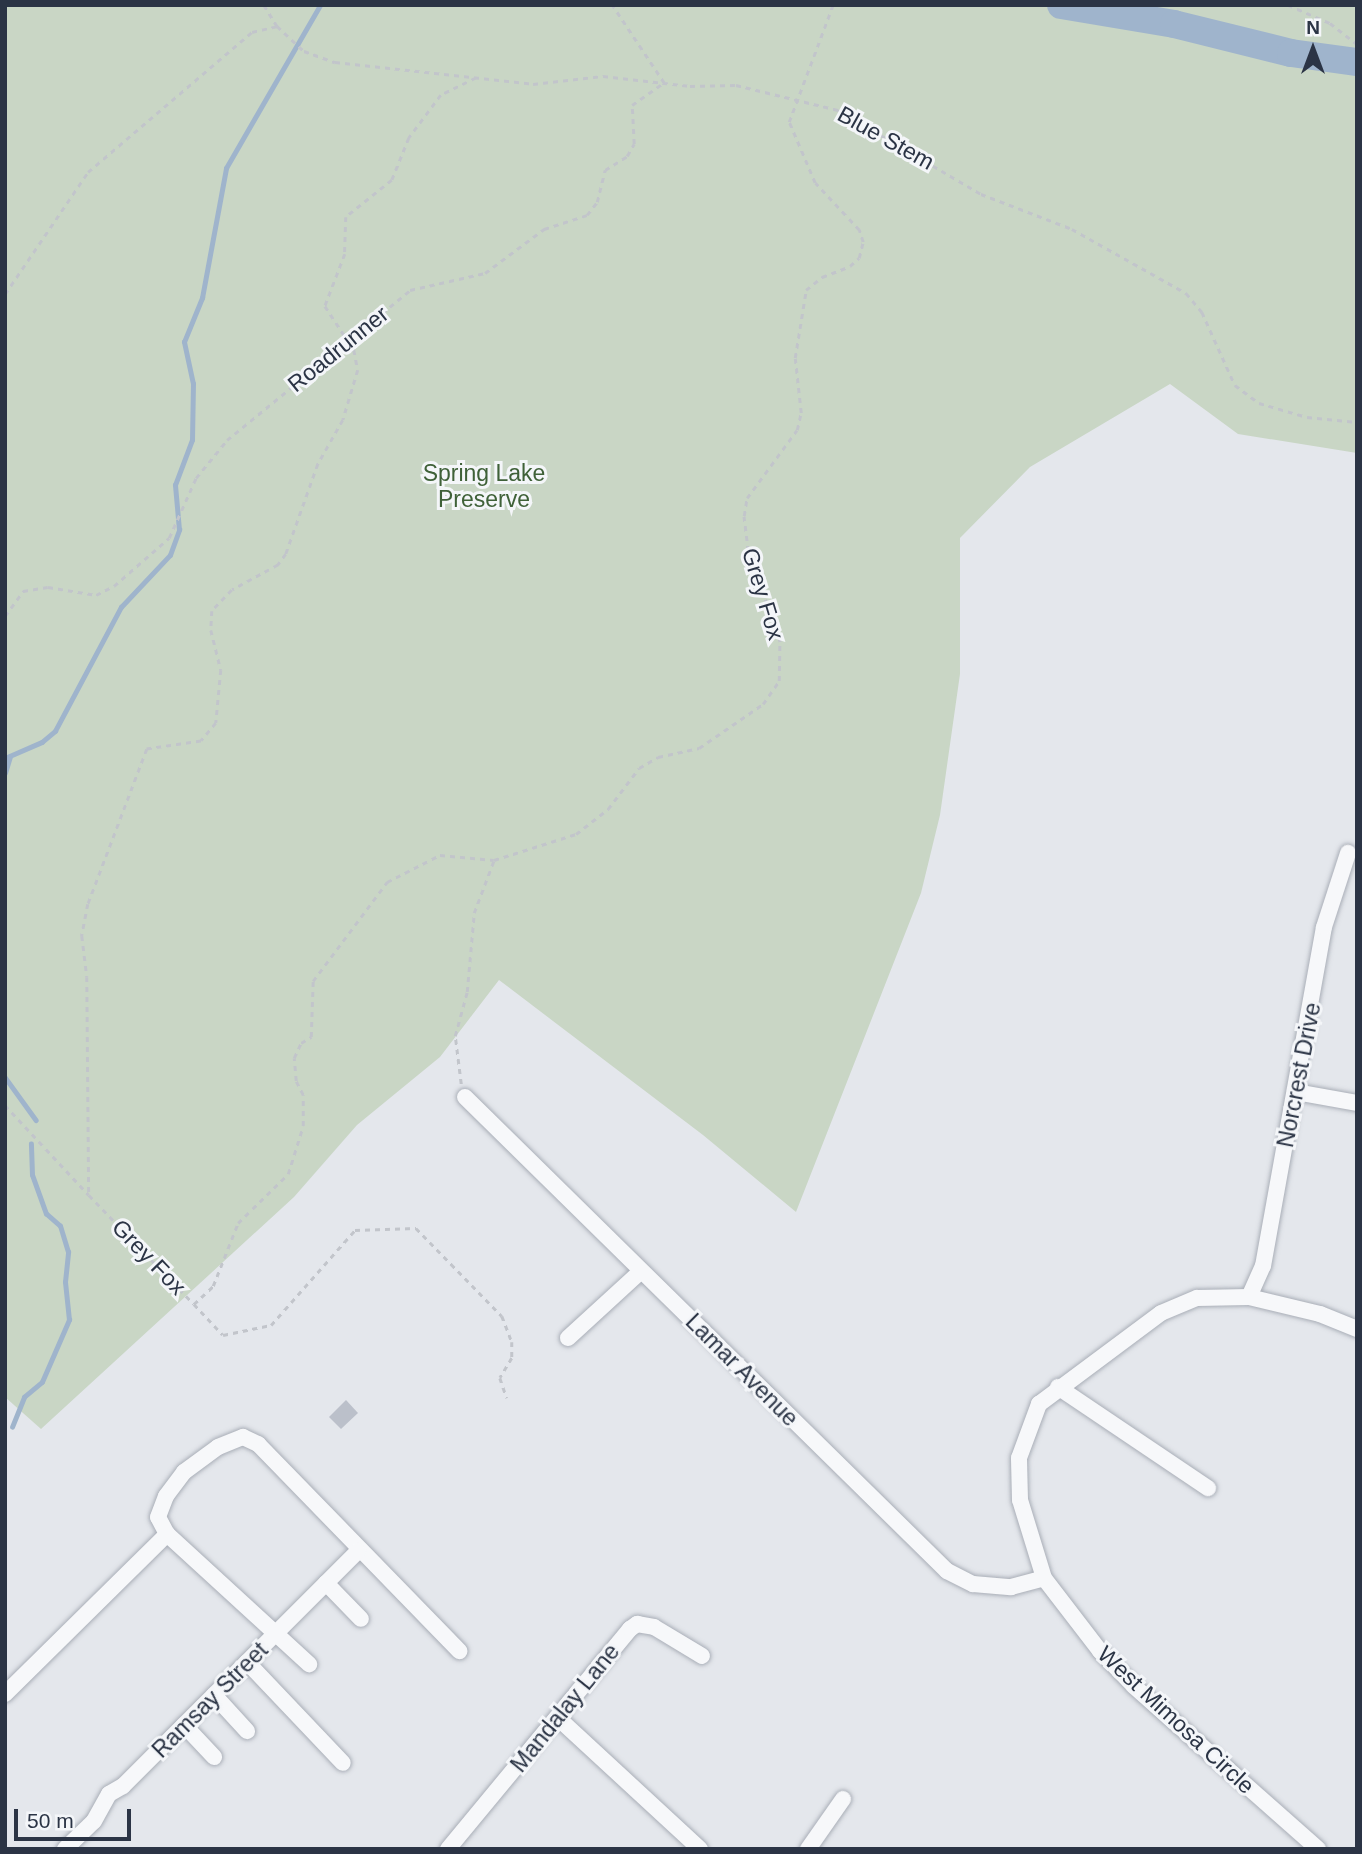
<!DOCTYPE html>
<style>
body{margin:0}
#map{position:relative;width:1362px;height:1854px;overflow:hidden;background:#e4e7ec;font-family:Helvetica,sans-serif}
div>[style]{position:absolute}
.green>*{inset:0;background:#c9d6c5}
.stream>*{height:4.5px;margin:-2.25px;padding:0 2.25px;transform-origin:2.25px;border-radius:2.25px;background:#9fb4cc}
.river>*{height:28px;margin:-14px;padding:0 14px;transform-origin:14px;border-radius:14px;background:#9fb4cc}
.building>*{inset:0;background:#bbc0ca}
.path>*{height:2.5px;margin-top:-1.25px;transform-origin:0;background:repeating-linear-gradient(90deg,#c2c5cb 0 5px,transparent 0 10px)}
.roads{filter:drop-shadow(0 0 2px #a9aeb7) drop-shadow(0 0 2px #a9aeb7)}
.minor>*{height:16px;margin:-8px;padding:0 8px;transform-origin:8px;border-radius:8px;background:#f7f8fa}
span{translate:-50% -50%;white-space:nowrap;text-align:center;line-height:1.15;-webkit-text-stroke:6px #f4f6f9;paint-order:stroke}
.street-label{font-size:23px;color:#2b3445}
.park-label{font-size:23px;color:#3f6138}
.frame{position:absolute;inset:0;border:7px solid #2b3445;pointer-events:none}
.north{position:absolute;left:1278px;top:14px;width:70px;height:70px;-webkit-text-stroke:5px #f4f6f9;paint-order:stroke;rotate:0deg;font-size:19px;font-weight:700;line-height:28px;text-align:center;color:#2b3445}
.north::after{content:'';display:block;margin:auto;width:24px;height:32px;background:#2b3445;clip-path:polygon(50% 0,100% 100%,50% 72%,0 100%)}
.scale{position:absolute;left:14px;top:1809px;width:117px;height:32px;box-sizing:border-box;border:4px solid #2b3445;border-top:0;padding-left:9px;font-size:21px;line-height:24px;white-space:nowrap;color:#2b3445;-webkit-text-stroke:5px #f4f6f9;paint-order:stroke}
</style>
<div id="map">
<div class="green">
<i style="clip-path:polygon(5px 5px,1357px 5px,1357px 453px,1238px 434px,1170px 384px,1030px 467px,960px 538px,960px 674px,940px 815px,921px 893px,796px 1212px,703px 1135px,499px 980px,440px 1057px,357px 1125px,294px 1197px,41px 1429px,5px 1397px)"></i>
</div>
<div class="stream">
<i style="left:5px;top:758px;width:40px;rotate:-23.4deg"></i>
<i style="left:42px;top:742px;width:17px;rotate:-40deg"></i>
<i style="left:55px;top:731px;width:140px;rotate:-62deg"></i>
<i style="left:121px;top:607px;width:71px;rotate:-46.7deg"></i>
<i style="left:170px;top:555px;width:27px;rotate:-70deg"></i>
<i style="left:179px;top:530px;width:45px;rotate:-95.1deg"></i>
<i style="left:175px;top:485px;width:48px;rotate:-69.3deg"></i>
<i style="left:192px;top:440px;width:56px;rotate:-89deg"></i>
<i style="left:193px;top:384px;width:43px;rotate:-102.1deg"></i>
<i style="left:184px;top:342px;width:48px;rotate:-67.8deg"></i>
<i style="left:202px;top:298px;width:132px;rotate:-79.5deg"></i>
<i style="left:226px;top:168px;width:188px;rotate:-60deg"></i>
<i style="left:5px;top:773px;width:17px;rotate:-73deg"></i>
<i style="left:5px;top:1077px;width:53px;rotate:54.2deg"></i>
<i style="left:12px;top:1427px;width:32px;rotate:-68deg"></i>
<i style="left:24px;top:1397px;width:23px;rotate:-40deg"></i>
<i style="left:42px;top:1382px;width:68px;rotate:-66.5deg"></i>
<i style="left:69px;top:1320px;width:38px;rotate:-96deg"></i>
<i style="left:65px;top:1282px;width:30px;rotate:-84deg"></i>
<i style="left:68px;top:1252px;width:27px;rotate:-107deg"></i>
<i style="left:60px;top:1226px;width:18px;rotate:-139deg"></i>
<i style="left:46px;top:1214px;width:41px;rotate:-109.7deg"></i>
<i style="left:32px;top:1175px;width:31px;rotate:-92deg"></i>
</div>
<div class="river">
<i style="left:1061px;top:5px;width:115px;rotate:9.5deg"></i>
<i style="left:1174px;top:24px;width:121px;rotate:13.9deg"></i>
<i style="left:1291px;top:53px;width:67px;rotate:7.8deg"></i>
</div>
<div class="building">
<i style="clip-path:polygon(346px 1400px,358px 1413px,341px 1429px,329px 1417px)"></i>
</div>
<div class="path">
<i style="left:264px;top:5px;width:25px;rotate:58deg"></i>
<i style="left:277px;top:26px;width:37px;rotate:43deg"></i>
<i style="left:304px;top:51px;width:33px;rotate:20deg"></i>
<i style="left:335px;top:62px;width:199px;rotate:6.3deg"></i>
<i style="left:533px;top:84px;width:70px;rotate:-6.5deg"></i>
<i style="left:603px;top:76px;width:88px;rotate:6.6deg"></i>
<i style="left:690px;top:86px;width:46px;rotate:-1.2deg"></i>
<i style="left:736px;top:85px;width:105px;rotate:13.8deg"></i>
<i style="left:838px;top:110px;width:166px;rotate:30.4deg"></i>
<i style="left:981px;top:194px;width:97px;rotate:21deg"></i>
<i style="left:1072px;top:229px;width:131px;rotate:29.3deg"></i>
<i style="left:1186px;top:293px;width:25px;rotate:50deg"></i>
<i style="left:1202px;top:312px;width:80px;rotate:65.7deg"></i>
<i style="left:1235px;top:385px;width:30px;rotate:37deg"></i>
<i style="left:1259px;top:403px;width:50px;rotate:16.3deg"></i>
<i style="left:1307px;top:417px;width:50px;rotate:5.7deg"></i>
<i style="left:1288px;top:5px;width:46px;rotate:23.2deg"></i>
<i style="left:1330px;top:23px;width:34px;rotate:38deg"></i>
<i style="left:476px;top:78px;width:39px;rotate:154deg"></i>
<i style="left:441px;top:95px;width:54px;rotate:126.7deg"></i>
<i style="left:409px;top:138px;width:45px;rotate:112deg"></i>
<i style="left:392px;top:180px;width:59px;rotate:141.2deg"></i>
<i style="left:346px;top:217px;width:37px;rotate:92deg"></i>
<i style="left:345px;top:254px;width:56px;rotate:111deg"></i>
<i style="left:325px;top:306px;width:53px;rotate:56.6deg"></i>
<i style="left:354px;top:350px;width:20px;rotate:79deg"></i>
<i style="left:358px;top:370px;width:52px;rotate:106.7deg"></i>
<i style="left:343px;top:420px;width:51px;rotate:119.6deg"></i>
<i style="left:318px;top:464px;width:96px;rotate:109.6deg"></i>
<i style="left:286px;top:554px;width:14px;rotate:126deg"></i>
<i style="left:278px;top:565px;width:52px;rotate:151.5deg"></i>
<i style="left:232px;top:590px;width:29px;rotate:134deg"></i>
<i style="left:212px;top:611px;width:19px;rotate:93deg"></i>
<i style="left:211px;top:630px;width:41px;rotate:76deg"></i>
<i style="left:221px;top:670px;width:53px;rotate:95.4deg"></i>
<i style="left:216px;top:723px;width:23px;rotate:130deg"></i>
<i style="left:201px;top:741px;width:55px;rotate:171.6deg"></i>
<i style="left:147px;top:749px;width:166px;rotate:110.8deg"></i>
<i style="left:88px;top:904px;width:33px;rotate:101deg"></i>
<i style="left:82px;top:936px;width:41px;rotate:83deg"></i>
<i style="left:87px;top:977px;width:218px;rotate:89.5deg"></i>
<i style="left:89px;top:1195px;width:151px;rotate:46.1deg"></i>
<i style="left:194px;top:1304px;width:26px;rotate:-43deg"></i>
<i style="left:213px;top:1286px;width:68px;rotate:-68.4deg"></i>
<i style="left:238px;top:1223px;width:70px;rotate:-44.4deg"></i>
<i style="left:288px;top:1174px;width:50px;rotate:-72.6deg"></i>
<i style="left:303px;top:1126px;width:31px;rotate:-90deg"></i>
<i style="left:303px;top:1095px;width:16px;rotate:-117deg"></i>
<i style="left:296px;top:1081px;width:23px;rotate:-95deg"></i>
<i style="left:294px;top:1058px;width:17px;rotate:-65deg"></i>
<i style="left:301px;top:1043px;width:12px;rotate:-31deg"></i>
<i style="left:311px;top:1037px;width:56px;rotate:-88deg"></i>
<i style="left:313px;top:981px;width:124px;rotate:-53.2deg"></i>
<i style="left:387px;top:882px;width:59px;rotate:-27deg"></i>
<i style="left:440px;top:855px;width:54px;rotate:5.3deg"></i>
<i style="left:494px;top:860px;width:86px;rotate:-17.6deg"></i>
<i style="left:576px;top:834px;width:41px;rotate:-38deg"></i>
<i style="left:608px;top:809px;width:51px;rotate:-52.9deg"></i>
<i style="left:639px;top:768px;width:22px;rotate:-30deg"></i>
<i style="left:658px;top:757px;width:42px;rotate:-12.4deg"></i>
<i style="left:699px;top:748px;width:78px;rotate:-34.5deg"></i>
<i style="left:763px;top:704px;width:28px;rotate:-55deg"></i>
<i style="left:779px;top:681px;width:39px;rotate:-89deg"></i>
<i style="left:780px;top:642px;width:96px;rotate:-109.4deg"></i>
<i style="left:748px;top:551px;width:35px;rotate:-97deg"></i>
<i style="left:744px;top:516px;width:18px;rotate:-81deg"></i>
<i style="left:747px;top:498px;width:84px;rotate:-53.7deg"></i>
<i style="left:797px;top:430px;width:17px;rotate:-77deg"></i>
<i style="left:801px;top:413px;width:55px;rotate:-96.2deg"></i>
<i style="left:795px;top:358px;width:69px;rotate:-80.8deg"></i>
<i style="left:806px;top:290px;width:21px;rotate:-39deg"></i>
<i style="left:822px;top:277px;width:30px;rotate:-21deg"></i>
<i style="left:850px;top:266px;width:12px;rotate:-42deg"></i>
<i style="left:859px;top:258px;width:16px;rotate:-76deg"></i>
<i style="left:863px;top:242px;width:13px;rotate:-108deg"></i>
<i style="left:859px;top:230px;width:64px;rotate:-133.1deg"></i>
<i style="left:815px;top:183px;width:66px;rotate:-113.1deg"></i>
<i style="left:789px;top:122px;width:125px;rotate:-69.4deg"></i>
<i style="left:5px;top:294px;width:148px;rotate:-55.8deg"></i>
<i style="left:88px;top:172px;width:216px;rotate:-40.5deg"></i>
<i style="left:252px;top:32px;width:26px;rotate:-13deg"></i>
<i style="left:5px;top:616px;width:31px;rotate:-54deg"></i>
<i style="left:23px;top:591px;width:25px;rotate:-9deg"></i>
<i style="left:48px;top:587px;width:49px;rotate:9.5deg"></i>
<i style="left:96px;top:595px;width:20px;rotate:-27deg"></i>
<i style="left:114px;top:586px;width:73px;rotate:-41.1deg"></i>
<i style="left:169px;top:538px;width:66px;rotate:-65.8deg"></i>
<i style="left:196px;top:478px;width:49px;rotate:-50.8deg"></i>
<i style="left:227px;top:440px;width:237px;rotate:-39.3deg"></i>
<i style="left:410px;top:290px;width:77px;rotate:-12.8deg"></i>
<i style="left:485px;top:273px;width:74px;rotate:-36.7deg"></i>
<i style="left:544px;top:229px;width:45px;rotate:-18deg"></i>
<i style="left:587px;top:215px;width:16px;rotate:-52deg"></i>
<i style="left:597px;top:202px;width:33px;rotate:-76deg"></i>
<i style="left:605px;top:170px;width:26px;rotate:-32deg"></i>
<i style="left:627px;top:156px;width:14px;rotate:-60deg"></i>
<i style="left:634px;top:144px;width:39px;rotate:-93deg"></i>
<i style="left:632px;top:105px;width:39px;rotate:-35deg"></i>
<i style="left:664px;top:83px;width:94px;rotate:-123.7deg"></i>
<i style="left:461px;top:1084px;width:48px;rotate:-97.1deg"></i>
<i style="left:455px;top:1036px;width:46px;rotate:-74.7deg"></i>
<i style="left:467px;top:992px;width:79px;rotate:-84.9deg"></i>
<i style="left:474px;top:913px;width:57px;rotate:-69.3deg"></i>
<i style="left:5px;top:1105px;width:123px;rotate:47deg"></i>
<i style="left:194px;top:1304px;width:42px;rotate:46.9deg"></i>
<i style="left:223px;top:1335px;width:49px;rotate:-11.8deg"></i>
<i style="left:271px;top:1325px;width:127px;rotate:-48.5deg"></i>
<i style="left:355px;top:1230px;width:61px;rotate:-1.9deg"></i>
<i style="left:416px;top:1228px;width:123px;rotate:45.7deg"></i>
<i style="left:502px;top:1316px;width:28px;rotate:69deg"></i>
<i style="left:512px;top:1342px;width:16px;rotate:90deg"></i>
<i style="left:512px;top:1358px;width:23px;rotate:121deg"></i>
<i style="left:500px;top:1378px;width:21px;rotate:71deg"></i>
</div>
<div class="roads">
<div class="minor">
<i style="left:1296px;top:1092px;width:62px;rotate:10.2deg"></i>
<i style="left:465px;top:1097px;width:676px;rotate:44.52deg"></i>
<i style="left:947px;top:1571px;width:29px;rotate:27deg"></i>
<i style="left:973px;top:1584px;width:38px;rotate:5deg"></i>
<i style="left:1011px;top:1587px;width:34px;rotate:-15deg"></i>
<i style="left:1249px;top:1297px;width:34px;rotate:-66deg"></i>
<i style="left:1263px;top:1266px;width:344px;rotate:-79.8deg"></i>
<i style="left:1324px;top:927px;width:78px;rotate:-72deg"></i>
<i style="left:568px;top:1338px;width:99px;rotate:-42.5deg"></i>
<i style="left:1058px;top:1387px;width:181px;rotate:34deg"></i>
<i style="left:167px;top:1534px;width:193px;rotate:42.5deg"></i>
<i style="left:326px;top:1583px;width:50px;rotate:45.8deg"></i>
<i style="left:247px;top:1662px;width:139px;rotate:46.5deg"></i>
<i style="left:5px;top:1694px;width:228px;rotate:-44.6deg"></i>
<i style="left:167px;top:1534px;width:19px;rotate:-118deg"></i>
<i style="left:158px;top:1517px;width:22px;rotate:-69deg"></i>
<i style="left:166px;top:1496px;width:30px;rotate:-53deg"></i>
<i style="left:184px;top:1472px;width:42px;rotate:-36.3deg"></i>
<i style="left:218px;top:1447px;width:27px;rotate:-22deg"></i>
<i style="left:243px;top:1437px;width:17px;rotate:25deg"></i>
<i style="left:258px;top:1444px;width:289px;rotate:45.8deg"></i>
<i style="left:214px;top:1695px;width:49px;rotate:47.5deg"></i>
<i style="left:558px;top:1718px;width:193px;rotate:42.7deg"></i>
<i style="left:184px;top:1725px;width:44px;rotate:46.8deg"></i>
<i style="left:65px;top:1849px;width:40px;rotate:-44deg"></i>
<i style="left:94px;top:1821px;width:31px;rotate:-61deg"></i>
<i style="left:109px;top:1794px;width:16px;rotate:-30deg"></i>
<i style="left:123px;top:1786px;width:332px;rotate:-45deg"></i>
<i style="left:448px;top:1849px;width:286px;rotate:-50.4deg"></i>
<i style="left:630px;top:1629px;width:9px;rotate:-36deg"></i>
<i style="left:637px;top:1624px;width:17px;rotate:10deg"></i>
<i style="left:654px;top:1627px;width:56px;rotate:31.1deg"></i>
<i style="left:808px;top:1849px;width:61px;rotate:-55deg"></i>
<i style="left:1318px;top:1849px;width:246px;rotate:-138.5deg"></i>
<i style="left:1134px;top:1686px;width:49px;rotate:-134.2deg"></i>
<i style="left:1100px;top:1651px;width:92px;rotate:-127.5deg"></i>
<i style="left:1044px;top:1578px;width:82px;rotate:-107.1deg"></i>
<i style="left:1020px;top:1500px;width:42px;rotate:-91.4deg"></i>
<i style="left:1019px;top:1458px;width:58px;rotate:-69.7deg"></i>
<i style="left:1039px;top:1404px;width:152px;rotate:-36.7deg"></i>
<i style="left:1161px;top:1313px;width:39px;rotate:-23deg"></i>
<i style="left:1197px;top:1298px;width:52px;rotate:-1.1deg"></i>
<i style="left:1249px;top:1297px;width:73px;rotate:13.5deg"></i>
<i style="left:1320px;top:1314px;width:40px;rotate:22deg"></i>
</div>
</div>
<div class="street-label">
<span style="left:886px;top:138px;rotate:29deg">Blue Stem</span>
<span style="left:338px;top:349px;rotate:-39deg">Roadrunner</span>
<span style="left:763px;top:594px;rotate:73deg">Grey Fox</span>
<span style="left:1299px;top:1075px;rotate:-79deg">Norcrest Drive</span>
<span style="left:149px;top:1257px;rotate:46deg">Grey Fox</span>
<span style="left:742px;top:1370px;rotate:45deg">Lamar Avenue</span>
<span style="left:210px;top:1700px;rotate:-45deg">Ramsay Street</span>
<span style="left:565px;top:1708px;rotate:-51deg">Mandalay Lane</span>
<span style="left:1176px;top:1720px;rotate:43deg">West Mimosa Circle</span>
</div>
<div class="park-label">
<span style="left:484px;top:486px">Spring Lake<br>Preserve</span>
</div>
<div class="frame"></div>
<div class="north">N</div>
<div class="scale">50 m</div>
</div>
